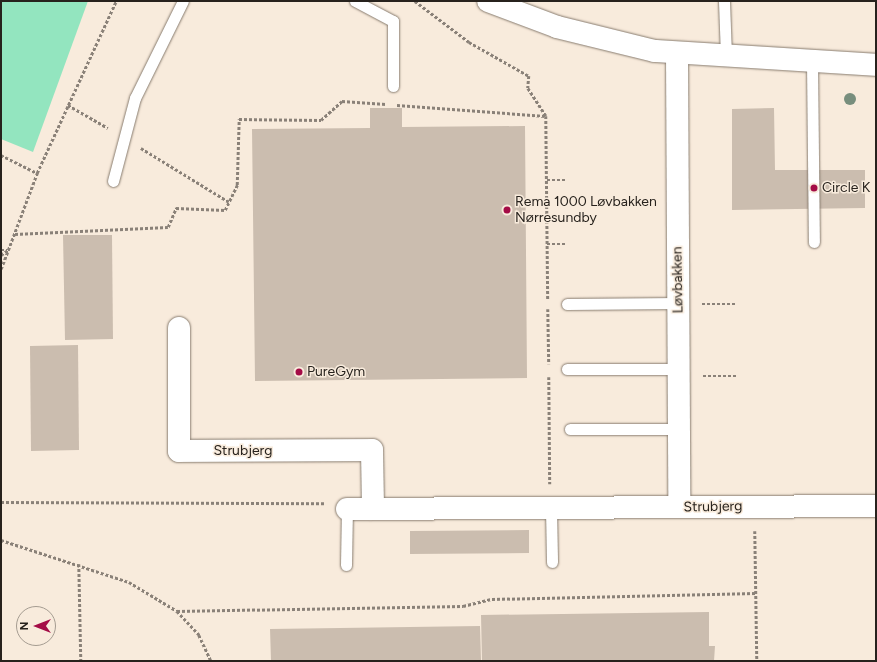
<!DOCTYPE html>
<meta charset="utf-8">
<style>
body{margin:0}
#map{position:relative;width:877px;height:662px;overflow:hidden;background:#f8ebdc;font-family:Figtree,sans-serif}
div>[style]{position:absolute}
.green>*{inset:0;background:#93e5bf}
.building>*{inset:0;background:#cbbdaf}
.path>*{height:2.5px;margin-top:-1.25px;transform-origin:0;background:repeating-linear-gradient(90deg,#8a8178 0 3px,transparent 0 5px)}
.roads{filter:drop-shadow(0 0 1px #887c6f) drop-shadow(0 0 1px #887c6f)}
.lane>*{height:11px;margin:-5.5px;padding:0 5.5px;transform-origin:5.5px;border-radius:5.5px;background:#fff}
.street>*{height:22px;margin:-11px;padding:0 11px;transform-origin:11px;border-radius:11px;background:#fff}
.secondary>*{height:22px;margin:-11px;padding:0 11px;transform-origin:11px;border-radius:11px;background:#fff}
.trees>*{width:12px;height:12px;margin:-6px;border-radius:50%;background:#788e7d}
.dots>*{width:11px;height:11px;translate:-50% -50%;box-sizing:border-box;border:2px solid #f8ebdc;border-radius:50%}
span{translate:-50% -50%;white-space:nowrap;text-align:center;line-height:1.15;-webkit-text-stroke:3px #f8ebdc;paint-order:stroke}
.poi-label{font-size:14px;color:#27221d}
.left{translate:0 -50%;text-align:left}
.street-label{font-size:14px;color:#27221d}
.frame{position:absolute;inset:0;border:2px solid #27221d;pointer-events:none}
.north{position:absolute;left:16px;top:606px;width:40px;height:40px;box-sizing:border-box;background:#f8ebdc;border:1px solid #a49b90;border-radius:50%;rotate:270deg;font-size:11px;font-weight:700;line-height:16px;text-align:center;color:#27221d}
.north::after{content:'';display:block;margin:auto;width:14px;height:18px;background:#a40c46;clip-path:polygon(50% 0,100% 100%,50% 72%,0 100%)}
</style>
<div id="map">
<div class="green">
<i style="clip-path:polygon(1px 1px,88px 1px,33px 152px,1px 139px)"></i>
</div>
<div class="building">
<i style="clip-path:polygon(370px 108px,402px 108px,402px 127px,525px 126px,527px 378px,255px 381px,252px 129px,370px 128px)"></i>
<i style="clip-path:polygon(774px 108px,775px 170px,865px 170px,865px 208px,732px 210px,732px 109px)"></i>
<i style="clip-path:polygon(63px 235px,112px 235px,113px 339px,65px 340px)"></i>
<i style="clip-path:polygon(78px 345px,79px 450px,31px 451px,30px 346px)"></i>
<i style="clip-path:polygon(529px 530px,529px 553px,410px 554px,410px 531px)"></i>
<i style="clip-path:polygon(709px 612px,709px 646px,715px 646px,714px 661px,482px 661px,481px 615px)"></i>
<i style="clip-path:polygon(480px 626px,481px 661px,271px 661px,270px 629px)"></i>
</div>
<div class="path">
<i style="left:415px;top:1px;width:68px;rotate:37.2deg"></i>
<i style="left:469px;top:42px;width:69px;rotate:29.5deg"></i>
<i style="left:529px;top:76px;width:12px;rotate:95deg"></i>
<i style="left:528px;top:88px;width:33px;rotate:57deg"></i>
<i style="left:68px;top:105px;width:46px;rotate:29.9deg"></i>
<i style="left:397px;top:105px;width:149px;rotate:4.2deg"></i>
<i style="left:546px;top:116px;width:184px;rotate:89.4deg"></i>
<i style="left:141px;top:148px;width:103px;rotate:31.5deg"></i>
<i style="left:1px;top:155px;width:40px;rotate:26.6deg"></i>
<i style="left:547px;top:180px;width:19px"></i>
<i style="left:15px;top:234px;width:153px;rotate:-2.6deg"></i>
<i style="left:168px;top:227px;width:21px;rotate:-67deg"></i>
<i style="left:176px;top:208px;width:49px;rotate:2.3deg"></i>
<i style="left:225px;top:210px;width:28px;rotate:-64deg"></i>
<i style="left:237px;top:185px;width:66px;rotate:-88.3deg"></i>
<i style="left:239px;top:119px;width:82px;rotate:0.7deg"></i>
<i style="left:321px;top:120px;width:28px;rotate:-42deg"></i>
<i style="left:342px;top:101px;width:44px;rotate:3.9deg"></i>
<i style="left:547px;top:244px;width:20px"></i>
<i style="left:1px;top:250px;width:6px"></i>
<i style="left:1px;top:255px;width:9px;rotate:-36deg"></i>
<i style="left:1px;top:269px;width:103px;rotate:-69.4deg"></i>
<i style="left:37px;top:173px;width:189px;rotate:-65.3deg"></i>
<i style="left:702px;top:304px;width:33px"></i>
<i style="left:548px;top:309px;width:55px;rotate:89deg"></i>
<i style="left:703px;top:376px;width:33px"></i>
<i style="left:549px;top:377px;width:107px;rotate:89.5deg"></i>
<i style="left:1px;top:502px;width:324px;rotate:0.2deg"></i>
<i style="left:755px;top:531px;width:130px;rotate:89.1deg"></i>
<i style="left:1px;top:540px;width:135px;rotate:18.2deg"></i>
<i style="left:129px;top:582px;width:56px;rotate:31.1deg"></i>
<i style="left:177px;top:611px;width:33px;rotate:47deg"></i>
<i style="left:199px;top:635px;width:29px;rotate:65deg"></i>
<i style="left:79px;top:564px;width:97px;rotate:88.8deg"></i>
<i style="left:177px;top:611px;width:286px;rotate:-1deg"></i>
<i style="left:463px;top:606px;width:30px;rotate:-14deg"></i>
<i style="left:492px;top:599px;width:264px;rotate:-1.3deg"></i>
</div>
<div class="roads">
<div class="lane">
<i style="left:355px;top:1px;width:43px;rotate:27.8deg"></i>
<i style="left:393px;top:21px;width:65px;rotate:90deg"></i>
<i style="left:724px;top:1px;width:55px;rotate:87.9deg"></i>
<i style="left:812px;top:62px;width:180px;rotate:89.4deg"></i>
<i style="left:113px;top:181px;width:86px;rotate:-75.2deg"></i>
<i style="left:135px;top:98px;width:108px;rotate:-63.7deg"></i>
<i style="left:567px;top:304px;width:111px;rotate:-0.5deg"></i>
<i style="left:567px;top:369px;width:112px"></i>
<i style="left:570px;top:429px;width:109px"></i>
<i style="left:551px;top:508px;width:54px;rotate:88.9deg"></i>
<i style="left:346px;top:565px;width:56px;rotate:-89deg"></i>
</div>
<div class="street">
<i style="left:677px;top:53px;width:454px;rotate:89.7deg"></i>
<i style="left:179px;top:328px;width:123px;rotate:90deg"></i>
<i style="left:179px;top:451px;width:193px;rotate:-0.3deg"></i>
<i style="left:372px;top:450px;width:59px;rotate:89deg"></i>
<i style="left:347px;top:509px;width:529px;rotate:-0.32deg"></i>
</div>
<div class="secondary">
<i style="left:488px;top:1px;width:74px;rotate:20.6deg"></i>
<i style="left:557px;top:27px;width:101px;rotate:13.8deg"></i>
<i style="left:655px;top:51px;width:221px;rotate:3.6deg"></i>
</div>
</div>
<div class="trees">
<i style="left:850px;top:99px"></i>
</div>
<div class="dots">
<i style="left:814px;top:188px;background:#a40c46"></i>
<i style="left:507px;top:210px;background:#a40c46"></i>
<i style="left:299px;top:372px;background:#a40c46"></i>
</div>
<div class="poi-label">
<span class="left" style="left:822px;top:188px">Circle K</span>
<span class="left" style="left:515px;top:210px">Rema 1000 Løvbakken<br>Nørresundby</span>
<span class="left" style="left:307px;top:372px">PureGym</span>
</div>
<div class="street-label">
<span style="left:678px;top:280px;rotate:-91deg">Løvbakken</span>
<span style="left:243px;top:451px">Strubjerg</span>
<span style="left:713px;top:507px;rotate:-1deg">Strubjerg</span>
</div>
<div class="frame"></div>
<div class="north">N</div>
</div>
